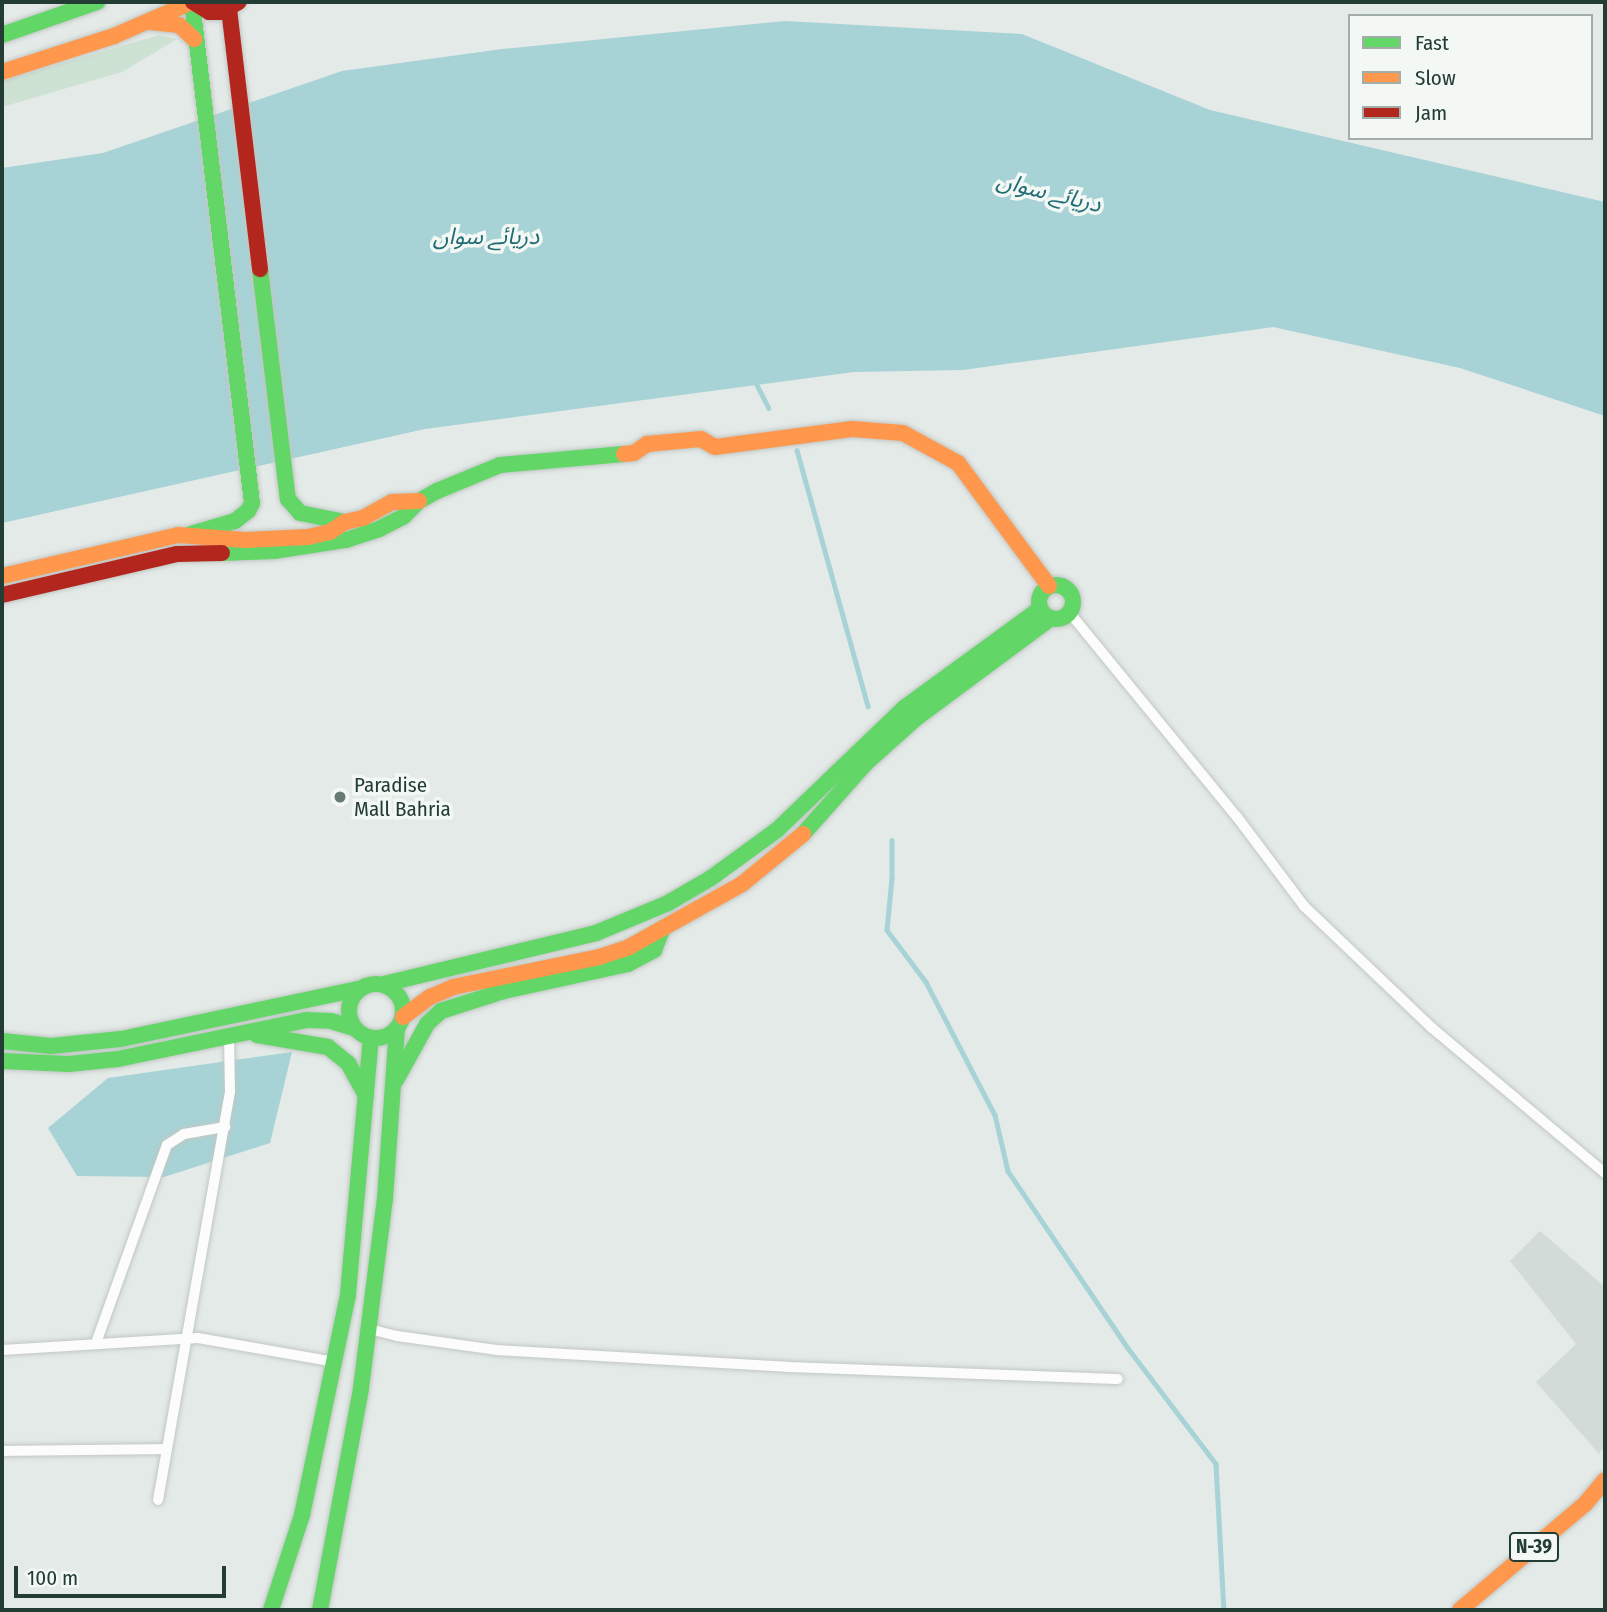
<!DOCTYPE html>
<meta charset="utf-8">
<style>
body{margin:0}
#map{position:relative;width:1607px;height:1612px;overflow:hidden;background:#e4eae7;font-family:"Fira Sans Condensed","Noto Sans Arabic",sans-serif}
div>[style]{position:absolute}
.built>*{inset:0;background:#d2dbd7}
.green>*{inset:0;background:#cee2d3}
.water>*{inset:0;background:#a7d3d6}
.stream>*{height:4.5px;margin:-2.25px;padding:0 2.25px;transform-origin:2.25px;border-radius:2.25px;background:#a7d3d6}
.roads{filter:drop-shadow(0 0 2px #c1c7c4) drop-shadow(0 0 2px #c1c7c4)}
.street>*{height:10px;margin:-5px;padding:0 5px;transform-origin:5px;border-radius:5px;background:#fbfcfb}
.fast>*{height:16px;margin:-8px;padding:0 8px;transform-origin:8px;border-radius:8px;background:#63d668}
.fast>.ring{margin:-8px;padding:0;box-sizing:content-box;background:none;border:16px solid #63d668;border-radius:50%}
.slow>*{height:16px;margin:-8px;padding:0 8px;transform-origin:8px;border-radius:8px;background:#ff974d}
.jam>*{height:16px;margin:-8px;padding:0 8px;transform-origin:8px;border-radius:8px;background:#b3261e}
.dots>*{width:19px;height:19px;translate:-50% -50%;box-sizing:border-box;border:4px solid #f3f8f5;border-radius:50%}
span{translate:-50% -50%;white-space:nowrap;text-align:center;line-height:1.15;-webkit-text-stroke:7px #f3f8f5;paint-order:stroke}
.shield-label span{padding:2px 5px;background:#f3f8f5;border:2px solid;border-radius:5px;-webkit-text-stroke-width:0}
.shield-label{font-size:19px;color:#233c34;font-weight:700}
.poi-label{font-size:21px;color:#233c34}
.left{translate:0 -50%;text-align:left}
.water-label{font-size:23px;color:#206d75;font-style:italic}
.frame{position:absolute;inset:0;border:4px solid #233c34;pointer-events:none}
.legend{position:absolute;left:1348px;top:14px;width:245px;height:126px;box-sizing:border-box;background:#f3f8f5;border:2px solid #a0ada8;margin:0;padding:9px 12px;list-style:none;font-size:21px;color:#233c34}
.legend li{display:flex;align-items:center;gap:14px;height:35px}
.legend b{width:35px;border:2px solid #a0ada8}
.scale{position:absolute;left:14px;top:1566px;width:212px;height:32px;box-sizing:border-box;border:4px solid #233c34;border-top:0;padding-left:9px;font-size:21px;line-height:24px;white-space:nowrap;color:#233c34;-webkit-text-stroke:5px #f3f8f5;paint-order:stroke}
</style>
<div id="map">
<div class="built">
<i style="clip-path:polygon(1540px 1231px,1605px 1287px,1605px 1446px,1599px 1454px,1536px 1382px,1576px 1344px,1510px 1261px)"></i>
</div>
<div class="green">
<i style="clip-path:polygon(159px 35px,177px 39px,122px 72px,2px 107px,2px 81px)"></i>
</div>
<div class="water">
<i style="clip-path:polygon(785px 21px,1022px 34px,1210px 110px,1605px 202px,1605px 416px,1460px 368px,1273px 327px,963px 370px,854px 372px,425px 429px,2px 523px,2px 168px,103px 153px,342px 71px,502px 49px)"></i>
<i style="clip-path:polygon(292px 1052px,270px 1143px,164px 1177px,77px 1176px,48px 1128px,108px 1078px)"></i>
</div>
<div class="stream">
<i style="left:755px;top:381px;width:30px;rotate:63deg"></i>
<i style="left:797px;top:450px;width:266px;rotate:74.5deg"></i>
<i style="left:892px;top:840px;width:38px;rotate:90deg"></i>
<i style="left:892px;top:878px;width:52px;rotate:95.5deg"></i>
<i style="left:887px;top:930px;width:65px;rotate:53.1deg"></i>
<i style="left:926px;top:982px;width:150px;rotate:62.6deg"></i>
<i style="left:995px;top:1115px;width:57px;rotate:76.9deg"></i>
<i style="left:1008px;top:1171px;width:214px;rotate:55.9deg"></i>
<i style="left:1128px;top:1348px;width:146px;rotate:52.8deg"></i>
<i style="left:1216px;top:1464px;width:146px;rotate:86.9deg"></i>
</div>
<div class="roads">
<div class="street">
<i style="left:1069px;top:612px;width:265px;rotate:50.7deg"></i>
<i style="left:1237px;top:817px;width:111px;rotate:53deg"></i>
<i style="left:1304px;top:906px;width:177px;rotate:43.6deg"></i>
<i style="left:1432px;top:1028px;width:226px;rotate:40deg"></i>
<i style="left:369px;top:1329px;width:29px;rotate:14deg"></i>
<i style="left:397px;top:1336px;width:100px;rotate:8deg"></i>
<i style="left:496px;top:1350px;width:291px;rotate:3.3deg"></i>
<i style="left:787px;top:1367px;width:331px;rotate:2.1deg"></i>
<i style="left:96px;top:1343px;width:210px;rotate:-70.3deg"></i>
<i style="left:167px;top:1145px;width:20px;rotate:-33deg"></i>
<i style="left:184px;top:1134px;width:42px;rotate:-9.7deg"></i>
<i style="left:2px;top:1350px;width:196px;rotate:-3.5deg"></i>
<i style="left:198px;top:1338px;width:140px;rotate:9.9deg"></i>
<i style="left:2px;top:1451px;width:165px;rotate:-0.7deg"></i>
<i style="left:158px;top:1500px;width:414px;rotate:-80deg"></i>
<i style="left:230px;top:1092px;width:56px;rotate:-91deg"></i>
</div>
<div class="fast">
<i style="left:2px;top:35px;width:101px;rotate:-19.2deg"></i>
<i style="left:260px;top:269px;width:232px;rotate:83.1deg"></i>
<i style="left:288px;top:499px;width:18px;rotate:49deg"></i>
<i style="left:300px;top:513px;width:46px;rotate:11.3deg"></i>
<i style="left:191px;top:534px;width:46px;rotate:-16.5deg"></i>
<i style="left:235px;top:521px;width:16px;rotate:-38deg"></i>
<i style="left:248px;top:511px;width:9px;rotate:-63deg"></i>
<i style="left:252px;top:503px;width:505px;rotate:-96.83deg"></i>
<i style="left:222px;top:553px;width:52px;rotate:-2.2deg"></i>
<i style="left:274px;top:551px;width:73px;rotate:-8.7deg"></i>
<i style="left:346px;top:540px;width:35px;rotate:-18deg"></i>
<i style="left:379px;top:529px;width:28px;rotate:-27deg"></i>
<i style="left:404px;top:516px;width:21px;rotate:-45deg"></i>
<i style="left:419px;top:501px;width:21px;rotate:-29deg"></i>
<i style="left:437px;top:491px;width:68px;rotate:-22.4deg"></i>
<i style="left:500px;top:465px;width:124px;rotate:-5.1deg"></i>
<i class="ring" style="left:1039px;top:585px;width:18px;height:18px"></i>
<i style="left:803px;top:834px;width:95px;rotate:-48.4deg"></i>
<i style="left:866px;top:763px;width:66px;rotate:-41.9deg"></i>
<i style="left:915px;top:719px;width:169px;rotate:-36.6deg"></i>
<i class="ring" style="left:349px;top:984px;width:38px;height:38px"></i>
<i style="left:384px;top:984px;width:218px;rotate:-13.5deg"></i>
<i style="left:596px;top:933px;width:78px;rotate:-22.6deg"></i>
<i style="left:668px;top:903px;width:50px;rotate:-30.2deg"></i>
<i style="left:711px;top:878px;width:82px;rotate:-36deg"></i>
<i style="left:777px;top:830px;width:176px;rotate:-43.8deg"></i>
<i style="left:904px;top:708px;width:168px;rotate:-36.1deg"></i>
<i style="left:257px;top:1035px;width:72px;rotate:9.6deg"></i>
<i style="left:328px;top:1047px;width:26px;rotate:39deg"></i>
<i style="left:348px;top:1063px;width:37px;rotate:61deg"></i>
<i style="left:2px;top:1041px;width:49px;rotate:5.8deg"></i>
<i style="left:51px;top:1046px;width:70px;rotate:-5.7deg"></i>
<i style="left:121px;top:1039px;width:243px;rotate:-11.9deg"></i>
<i style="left:2px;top:1061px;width:67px;rotate:2.6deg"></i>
<i style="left:69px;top:1064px;width:49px;rotate:-5.8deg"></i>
<i style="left:118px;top:1059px;width:192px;rotate:-11.7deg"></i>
<i style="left:306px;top:1020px;width:25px;rotate:2deg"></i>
<i style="left:331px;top:1021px;width:24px;rotate:17deg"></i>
<i style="left:396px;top:1080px;width:64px;rotate:-61deg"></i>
<i style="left:427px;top:1024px;width:19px;rotate:-43deg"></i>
<i style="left:441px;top:1011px;width:66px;rotate:-17.6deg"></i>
<i style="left:504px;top:991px;width:127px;rotate:-12.3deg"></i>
<i style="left:628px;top:964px;width:30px;rotate:-28deg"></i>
<i style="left:654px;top:950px;width:24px;rotate:-68deg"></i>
<i style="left:271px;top:1610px;width:100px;rotate:-71.9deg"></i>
<i style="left:302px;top:1515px;width:226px;rotate:-78.2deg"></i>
<i style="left:348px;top:1294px;width:257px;rotate:-84.9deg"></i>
<i style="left:320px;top:1610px;width:226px;rotate:-79.5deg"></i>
<i style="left:361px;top:1388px;width:191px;rotate:-82.8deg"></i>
<i style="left:385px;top:1199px;width:170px;rotate:-86deg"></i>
</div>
<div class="slow">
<i style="left:150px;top:22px;width:29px;rotate:6deg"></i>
<i style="left:179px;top:25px;width:21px;rotate:43deg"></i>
<i style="left:2px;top:72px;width:118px;rotate:-17.8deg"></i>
<i style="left:114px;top:36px;width:85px;rotate:-23.6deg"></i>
<i style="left:624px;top:454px;width:10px;rotate:-6deg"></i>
<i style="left:634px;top:453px;width:16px;rotate:-35deg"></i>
<i style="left:647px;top:444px;width:54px;rotate:-5.3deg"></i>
<i style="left:701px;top:439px;width:16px;rotate:30deg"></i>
<i style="left:715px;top:447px;width:138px;rotate:-7.5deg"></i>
<i style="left:852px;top:429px;width:51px;rotate:4.5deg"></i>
<i style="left:903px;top:433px;width:63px;rotate:28.6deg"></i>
<i style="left:958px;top:463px;width:153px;rotate:53.5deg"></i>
<i style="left:2px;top:576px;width:181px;rotate:-13.1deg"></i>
<i style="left:178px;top:535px;width:67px;rotate:4.3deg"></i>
<i style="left:245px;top:540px;width:63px;rotate:-2.7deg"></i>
<i style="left:308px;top:537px;width:23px;rotate:-13deg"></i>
<i style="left:330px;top:532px;width:18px;rotate:-34deg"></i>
<i style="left:345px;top:522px;width:18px;rotate:-13deg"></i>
<i style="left:363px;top:518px;width:33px;rotate:-29deg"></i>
<i style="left:392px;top:502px;width:27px;rotate:-2deg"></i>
<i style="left:403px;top:1017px;width:34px;rotate:-37deg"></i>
<i style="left:430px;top:997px;width:25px;rotate:-23deg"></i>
<i style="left:453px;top:987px;width:149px;rotate:-11.6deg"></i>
<i style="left:599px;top:957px;width:32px;rotate:-18deg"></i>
<i style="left:629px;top:947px;width:129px;rotate:-29.1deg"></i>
<i style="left:742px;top:884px;width:79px;rotate:-39.3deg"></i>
<i style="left:1460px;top:1610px;width:164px;rotate:-40.3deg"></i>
<i style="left:1585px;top:1504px;width:31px;rotate:-50deg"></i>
</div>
<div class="jam">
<i style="left:193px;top:2px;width:19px;rotate:32deg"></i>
<i style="left:209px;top:12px;width:11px"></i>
<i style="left:220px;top:12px;width:21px;rotate:-28deg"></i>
<i style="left:229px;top:9px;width:262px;rotate:83.2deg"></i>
<i style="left:2px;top:595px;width:180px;rotate:-13.2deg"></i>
<i style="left:177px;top:554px;width:45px;rotate:-1.3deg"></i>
</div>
</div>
<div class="dots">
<i style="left:340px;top:797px;background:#677973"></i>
</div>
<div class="shield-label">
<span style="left:1534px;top:1547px">N-39</span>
</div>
<div class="poi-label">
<span class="left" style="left:354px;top:797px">Paradise<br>Mall Bahria</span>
</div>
<div class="water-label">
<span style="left:1049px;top:192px;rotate:14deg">دریائے سواں</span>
<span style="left:486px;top:236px">دریائے سواں</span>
</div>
<div class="frame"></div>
<ul class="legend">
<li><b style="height:9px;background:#63d668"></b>Fast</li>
<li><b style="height:9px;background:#ff974d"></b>Slow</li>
<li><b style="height:9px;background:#b3261e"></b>Jam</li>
</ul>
<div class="scale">100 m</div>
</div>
